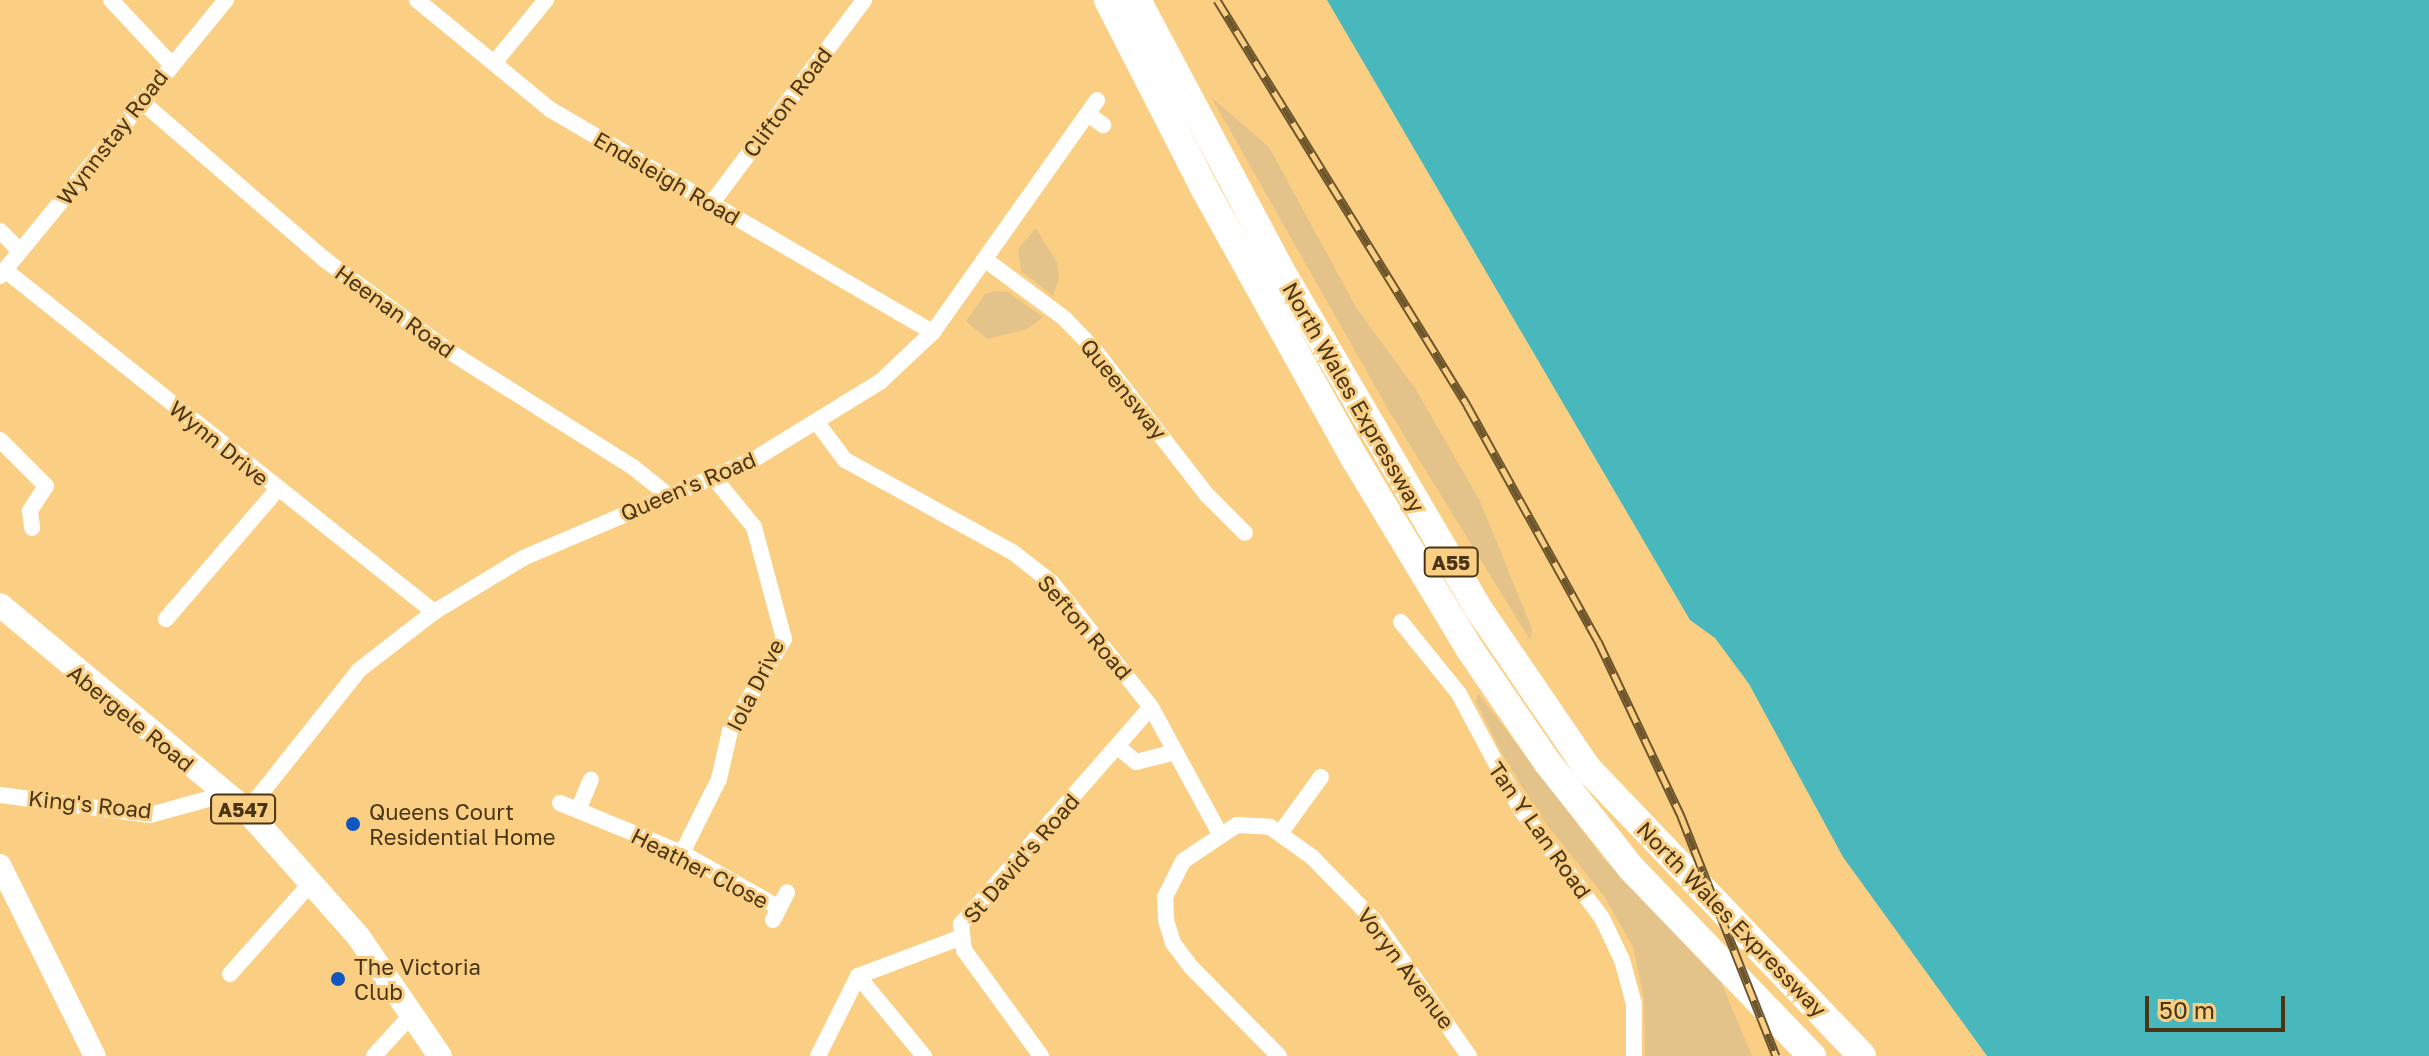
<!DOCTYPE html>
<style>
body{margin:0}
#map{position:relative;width:2429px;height:1056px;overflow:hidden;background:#fbcf83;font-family:"Golos Text",sans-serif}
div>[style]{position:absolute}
.green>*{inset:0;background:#e4c38a}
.water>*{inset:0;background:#48b8bd}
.street>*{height:16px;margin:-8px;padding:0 8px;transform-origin:8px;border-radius:8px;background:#fff}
.secondary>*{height:22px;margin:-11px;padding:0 11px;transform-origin:11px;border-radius:11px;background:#fff}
.primary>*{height:24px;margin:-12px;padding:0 12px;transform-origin:12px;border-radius:12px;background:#fff}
.highway>*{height:28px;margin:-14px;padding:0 14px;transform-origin:14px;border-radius:14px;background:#fff}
.rail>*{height:9px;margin-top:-4.5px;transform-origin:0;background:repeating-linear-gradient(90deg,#fbcf83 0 18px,#6d552c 0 36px);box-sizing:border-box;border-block:2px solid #6d552c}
.dots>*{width:22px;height:22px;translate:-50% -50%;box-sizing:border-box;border:4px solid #fbcf83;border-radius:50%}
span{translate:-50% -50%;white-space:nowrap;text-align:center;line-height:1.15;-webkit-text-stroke:6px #fbcf83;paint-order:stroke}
.shield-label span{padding:2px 6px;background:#fbcf83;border:2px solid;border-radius:6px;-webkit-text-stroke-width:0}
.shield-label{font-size:20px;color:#473515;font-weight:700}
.street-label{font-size:22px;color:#473515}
.poi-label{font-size:22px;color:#473515}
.left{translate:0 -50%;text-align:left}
.scale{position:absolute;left:2145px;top:996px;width:140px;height:36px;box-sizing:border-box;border:4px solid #473515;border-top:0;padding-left:10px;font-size:24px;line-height:28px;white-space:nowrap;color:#473515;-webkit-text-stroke:6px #fbcf83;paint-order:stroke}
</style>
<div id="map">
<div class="green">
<i style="clip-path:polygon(1211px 97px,1269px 147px,1357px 309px,1415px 388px,1480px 501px,1532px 629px,1530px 640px,1389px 411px)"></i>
<i style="clip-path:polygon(1036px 228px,1057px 263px,1059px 278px,1053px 296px,1021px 271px,1018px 249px)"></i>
<i style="clip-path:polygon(995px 291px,1008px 292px,1043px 317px,1026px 330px,987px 339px,966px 321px,985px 294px)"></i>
<i style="clip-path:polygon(1478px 693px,1604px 859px,1721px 982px,1752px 1056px,1645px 1056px,1644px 999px,1633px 947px,1603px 895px,1543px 820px,1502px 754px,1476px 701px)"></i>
</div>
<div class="water">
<i style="clip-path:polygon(1327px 0,2429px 0,2429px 1056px,1987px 1056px,1843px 857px,1749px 684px,1715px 638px,1690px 620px)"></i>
</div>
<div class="street">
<i style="left:111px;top:0;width:86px;rotate:46.9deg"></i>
<i style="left:417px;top:0;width:173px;rotate:39.4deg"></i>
<i style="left:551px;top:110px;width:442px;rotate:30.2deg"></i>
<i style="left:494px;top:63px;width:82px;rotate:-50.5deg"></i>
<i style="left:141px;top:101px;width:242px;rotate:40.8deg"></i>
<i style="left:324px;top:259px;width:153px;rotate:36.5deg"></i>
<i style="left:447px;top:350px;width:220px;rotate:32.2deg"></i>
<i style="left:633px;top:467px;width:46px;rotate:38.9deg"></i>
<i style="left:1088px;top:114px;width:19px;rotate:36deg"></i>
<i style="left:711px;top:204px;width:255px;rotate:-53.1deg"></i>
<i style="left:0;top:231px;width:28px;rotate:45deg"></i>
<i style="left:987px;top:261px;width:96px;rotate:36.5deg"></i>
<i style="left:1064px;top:318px;width:40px;rotate:46deg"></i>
<i style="left:1092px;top:347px;width:186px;rotate:52.2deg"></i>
<i style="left:1206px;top:494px;width:55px;rotate:45deg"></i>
<i style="left:5px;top:270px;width:549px;rotate:38.56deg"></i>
<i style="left:0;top:276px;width:357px;rotate:-50.7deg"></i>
<i style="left:818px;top:424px;width:45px;rotate:53.1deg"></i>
<i style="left:845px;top:460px;width:193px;rotate:28.8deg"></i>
<i style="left:1014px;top:553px;width:48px;rotate:38.3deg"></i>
<i style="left:1052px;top:583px;width:159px;rotate:51.4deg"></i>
<i style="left:1151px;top:707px;width:142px;rotate:61.5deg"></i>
<i style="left:0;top:440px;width:65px;rotate:45deg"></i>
<i style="left:46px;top:486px;width:30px;rotate:123deg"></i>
<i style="left:30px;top:511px;width:17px;rotate:83deg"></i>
<i style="left:166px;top:619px;width:170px;rotate:-49.3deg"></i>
<i style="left:1401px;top:622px;width:92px;rotate:51.1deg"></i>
<i style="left:1459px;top:694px;width:132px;rotate:61.9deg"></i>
<i style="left:1521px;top:810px;width:135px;rotate:53.1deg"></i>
<i style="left:1602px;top:918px;width:47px;rotate:64.5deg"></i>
<i style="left:1622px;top:960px;width:46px;rotate:74.7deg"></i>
<i style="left:1634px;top:1004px;width:52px;rotate:90deg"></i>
<i style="left:1117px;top:746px;width:25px;rotate:40deg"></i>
<i style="left:1136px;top:762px;width:41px;rotate:-14deg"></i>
<i style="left:0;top:795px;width:151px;rotate:7.6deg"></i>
<i style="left:150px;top:815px;width:79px;rotate:-15.4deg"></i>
<i style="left:560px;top:803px;width:132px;rotate:22.3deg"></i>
<i style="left:682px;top:853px;width:110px;rotate:29.4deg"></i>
<i style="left:578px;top:810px;width:33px;rotate:-67deg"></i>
<i style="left:247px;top:811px;width:180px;rotate:-51.5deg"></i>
<i style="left:359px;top:670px;width:95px;rotate:-37.7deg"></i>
<i style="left:434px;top:612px;width:104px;rotate:-31.2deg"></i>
<i style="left:523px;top:558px;width:250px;rotate:-23.1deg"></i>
<i style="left:753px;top:460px;width:149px;rotate:-31.6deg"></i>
<i style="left:880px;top:382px;width:73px;rotate:-43.3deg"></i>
<i style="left:933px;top:332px;width:284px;rotate:-54.7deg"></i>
<i style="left:1281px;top:832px;width:68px;rotate:-54deg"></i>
<i style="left:682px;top:853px;width:83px;rotate:-63.4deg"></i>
<i style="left:719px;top:779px;width:49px;rotate:-77.1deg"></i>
<i style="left:730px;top:731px;width:107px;rotate:-59.6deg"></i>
<i style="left:784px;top:639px;width:116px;rotate:-105deg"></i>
<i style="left:754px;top:527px;width:63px;rotate:-129.2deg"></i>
<i style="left:773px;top:920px;width:31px;rotate:-63deg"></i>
<i style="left:230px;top:974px;width:122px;rotate:-48.3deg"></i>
<i style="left:858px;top:976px;width:104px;rotate:50.5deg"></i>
<i style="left:374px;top:1056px;width:59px;rotate:-47.7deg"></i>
<i style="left:818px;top:1056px;width:89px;rotate:-63.4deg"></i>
<i style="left:858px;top:976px;width:108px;rotate:-20.6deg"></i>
<i style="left:1041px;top:1056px;width:131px;rotate:-126deg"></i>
<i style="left:964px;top:950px;width:26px;rotate:-97deg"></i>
<i style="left:961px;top:924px;width:288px;rotate:-48.8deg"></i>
<i style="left:1279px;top:1056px;width:125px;rotate:-134.7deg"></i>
<i style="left:1191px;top:967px;width:30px;rotate:-127deg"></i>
<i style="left:1173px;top:943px;width:24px;rotate:-107deg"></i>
<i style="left:1166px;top:920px;width:23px;rotate:-92deg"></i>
<i style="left:1165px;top:897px;width:40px;rotate:-63.4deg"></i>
<i style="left:1183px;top:861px;width:65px;rotate:-33.7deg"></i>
<i style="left:1237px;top:825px;width:33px;rotate:3deg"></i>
<i style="left:1270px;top:827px;width:52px;rotate:35.5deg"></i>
<i style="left:1312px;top:857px;width:88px;rotate:45.5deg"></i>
<i style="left:1374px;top:920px;width:166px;rotate:55.1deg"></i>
</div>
<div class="secondary">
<i style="left:0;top:865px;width:213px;rotate:63.6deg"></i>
</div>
<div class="primary">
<i style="left:0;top:605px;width:322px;rotate:39.8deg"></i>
<i style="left:247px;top:811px;width:167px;rotate:48.4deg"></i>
<i style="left:358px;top:936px;width:145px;rotate:55.7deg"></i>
</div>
<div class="highway">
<i style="left:1108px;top:0;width:211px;rotate:62.9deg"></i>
<i style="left:1204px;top:188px;width:310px;rotate:60.9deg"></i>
<i style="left:1355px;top:459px;width:224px;rotate:58.9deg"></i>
<i style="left:1471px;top:651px;width:135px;rotate:55.6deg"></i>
<i style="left:1547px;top:762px;width:135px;rotate:51.6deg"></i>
<i style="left:1631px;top:868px;width:261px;rotate:46.1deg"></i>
<i style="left:1137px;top:0;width:305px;rotate:62deg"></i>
<i style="left:1280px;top:269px;width:393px;rotate:59.7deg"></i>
<i style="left:1478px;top:608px;width:194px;rotate:55.7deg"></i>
<i style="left:1587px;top:768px;width:398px;rotate:46.3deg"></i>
</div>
<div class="rail">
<i style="left:1217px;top:0;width:476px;rotate:58.3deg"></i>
<i style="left:1467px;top:405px;width:270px;rotate:61deg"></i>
<i style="left:1598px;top:641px;width:194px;rotate:64.6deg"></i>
<i style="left:1681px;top:816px;width:258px;rotate:68.4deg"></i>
</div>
<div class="dots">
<i style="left:353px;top:824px;background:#1155c0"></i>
<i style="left:338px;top:979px;background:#1155c0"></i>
</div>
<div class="shield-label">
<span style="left:1451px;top:562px">A55</span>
<span style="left:243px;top:809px">A547</span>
</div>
<div class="street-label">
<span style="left:787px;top:102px;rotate:-53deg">Clifton Road</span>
<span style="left:112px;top:137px;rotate:-52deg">Wynnstay Road</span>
<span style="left:667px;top:178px;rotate:30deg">Endsleigh Road</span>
<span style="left:395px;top:311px;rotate:36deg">Heenan Road</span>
<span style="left:1124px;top:389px;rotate:51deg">Queensway</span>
<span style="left:1354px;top:397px;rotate:60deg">North Wales Expressway</span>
<span style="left:219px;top:443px;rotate:39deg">Wynn Drive</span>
<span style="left:688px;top:486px;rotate:-23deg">Queen's Road</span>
<span style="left:1085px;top:627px;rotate:49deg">Sefton Road</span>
<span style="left:755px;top:685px;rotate:-63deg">Iola Drive</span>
<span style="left:131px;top:718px;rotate:39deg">Abergele Road</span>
<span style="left:90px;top:804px;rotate:6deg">King's Road</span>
<span style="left:1540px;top:830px;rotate:55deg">Tan Y Lan Road</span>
<span style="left:1021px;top:858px;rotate:-49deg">St David's Road</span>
<span style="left:700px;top:868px;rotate:27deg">Heather Close</span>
<span style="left:1732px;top:919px;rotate:46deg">North Wales Expressway</span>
<span style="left:1406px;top:968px;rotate:53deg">Voryn Avenue</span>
</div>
<div class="poi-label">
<span class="left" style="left:369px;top:824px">Queens Court<br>Residential Home</span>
<span class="left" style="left:354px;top:979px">The Victoria<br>Club</span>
</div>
<div class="scale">50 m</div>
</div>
